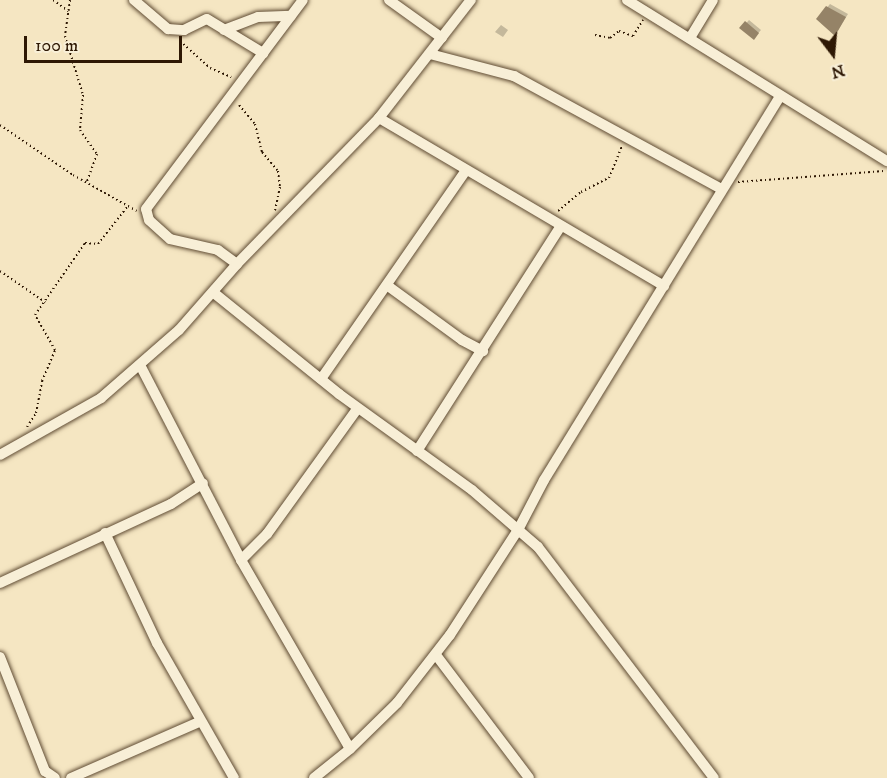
<!DOCTYPE html>
<style>
body{margin:0}
#map{position:relative;width:887px;height:778px;overflow:hidden;background:#f5e6c2;font-family:"IM FELL DW Pica",serif}
div>[style]{position:absolute}
.shadow>*{inset:0;background:#0003}
.building>*{inset:0;background:#958367}
.path>*{height:2px;margin-top:-1px;transform-origin:0;background:repeating-linear-gradient(90deg,#2e1804 0 1.5px,transparent 0 4.5px)}
.roads{filter:drop-shadow(0 0 2px #604c34) drop-shadow(0 0 2px #604c34)}
.street>*{height:10px;margin:-5px;padding:0 5px;transform-origin:5px;border-radius:5px;background:#f8efd7}
span{translate:-50% -50%;white-space:nowrap;text-align:center;line-height:1.15;-webkit-text-stroke:6px #f8efd7;paint-order:stroke}
.north{position:absolute;left:803px;top:24px;width:60px;height:60px;-webkit-text-stroke:4px #f8efd7;paint-order:stroke;rotate:164deg;font-size:16px;font-weight:700;line-height:24px;text-align:center;color:#2e1804}
.north::after{content:'';display:block;margin:auto;width:21px;height:27px;background:#2e1804;clip-path:polygon(50% 0,100% 100%,50% 72%,0 100%)}
.scale{position:absolute;left:24px;top:36px;width:158px;height:27px;box-sizing:border-box;border:3px solid #2e1804;border-top:0;padding-left:8px;font-size:18px;line-height:21px;white-space:nowrap;color:#2e1804;-webkit-text-stroke:4px #f8efd7;paint-order:stroke}
</style>
<div id="map">
<div class="shadow">
<i style="clip-path:polygon(830px 4px,848px 14px,835px 35px,818px 18px)"></i>
<i style="clip-path:polygon(749px 20px,761px 30px,754px 38px,742px 28px)"></i>
<i style="clip-path:polygon(501px 25px,508px 30px,503px 37px,495px 32px)"></i>
</div>
<div class="building">
<i style="clip-path:polygon(826px 6px,846px 17px,835px 36px,816px 19px)"></i>
<i style="clip-path:polygon(745px 21px,759px 33px,754px 40px,739px 28px)"></i>
</div>
<div class="path">
<i style="left:53px;top:0;width:19px;rotate:36deg"></i>
<i style="left:70px;top:0;width:36px;rotate:98deg"></i>
<i style="left:65px;top:36px;width:62px;rotate:73deg"></i>
<i style="left:83px;top:95px;width:35px;rotate:95deg"></i>
<i style="left:80px;top:130px;width:29px;rotate:55deg"></i>
<i style="left:97px;top:154px;width:30px;rotate:110deg"></i>
<i style="left:595px;top:35px;width:15px;rotate:11deg"></i>
<i style="left:610px;top:38px;width:11px;rotate:-38deg"></i>
<i style="left:619px;top:31px;width:15px;rotate:20deg"></i>
<i style="left:633px;top:36px;width:19px;rotate:-58deg"></i>
<i style="left:180px;top:41px;width:40px;rotate:42deg"></i>
<i style="left:210px;top:68px;width:23px;rotate:23deg"></i>
<i style="left:239px;top:105px;width:25px;rotate:50deg"></i>
<i style="left:255px;top:124px;width:29px;rotate:76deg"></i>
<i style="left:262px;top:152px;width:25px;rotate:50deg"></i>
<i style="left:278px;top:171px;width:16px;rotate:83deg"></i>
<i style="left:280px;top:187px;width:24px;rotate:102deg"></i>
<i style="left:0;top:125px;width:88px;rotate:34.4deg"></i>
<i style="left:73px;top:175px;width:73px;rotate:29.4deg"></i>
<i style="left:738px;top:182px;width:146px;rotate:-4.3deg"></i>
<i style="left:558px;top:211px;width:30px;rotate:-40deg"></i>
<i style="left:581px;top:192px;width:31px;rotate:-27deg"></i>
<i style="left:609px;top:178px;width:35px;rotate:-68deg"></i>
<i style="left:0;top:271px;width:55px;rotate:34.6deg"></i>
<i style="left:27px;top:427px;width:17px;rotate:-57deg"></i>
<i style="left:36px;top:413px;width:33px;rotate:-79deg"></i>
<i style="left:42px;top:381px;width:34px;rotate:-67deg"></i>
<i style="left:55px;top:350px;width:40px;rotate:-119.7deg"></i>
<i style="left:35px;top:315px;width:88px;rotate:-55.2deg"></i>
<i style="left:85px;top:243px;width:13px;rotate:4deg"></i>
<i style="left:98px;top:244px;width:47px;rotate:-51.9deg"></i>
</div>
<div class="roads">
<div class="street">
<i style="left:134px;top:0;width:45px;rotate:40.5deg"></i>
<i style="left:168px;top:29px;width:16px;rotate:4deg"></i>
<i style="left:184px;top:30px;width:25px;rotate:-26deg"></i>
<i style="left:207px;top:19px;width:66px;rotate:31.3deg"></i>
<i style="left:389px;top:0;width:65px;rotate:35.6deg"></i>
<i style="left:627px;top:0;width:306px;rotate:31.8deg"></i>
<i style="left:224px;top:30px;width:36px;rotate:-21deg"></i>
<i style="left:258px;top:17px;width:33px;rotate:-2deg"></i>
<i style="left:690px;top:38px;width:44px;rotate:-58.8deg"></i>
<i style="left:430px;top:54px;width:87px;rotate:14.7deg"></i>
<i style="left:514px;top:76px;width:236px;rotate:28.6deg"></i>
<i style="left:379px;top:118px;width:331px;rotate:30.5deg"></i>
<i style="left:237px;top:264px;width:24px;rotate:-144deg"></i>
<i style="left:218px;top:250px;width:49px;rotate:-167.1deg"></i>
<i style="left:170px;top:239px;width:28px;rotate:-138deg"></i>
<i style="left:149px;top:220px;width:11px;rotate:-105deg"></i>
<i style="left:146px;top:209px;width:261px;rotate:-53.1deg"></i>
<i style="left:388px;top:286px;width:92px;rotate:36.1deg"></i>
<i style="left:462px;top:340px;width:24px;rotate:28deg"></i>
<i style="left:214px;top:293px;width:161px;rotate:38.9deg"></i>
<i style="left:339px;top:394px;width:164px;rotate:35.8deg"></i>
<i style="left:472px;top:490px;width:87px;rotate:40.8deg"></i>
<i style="left:538px;top:547px;width:290px;rotate:52.7deg"></i>
<i style="left:140px;top:365px;width:220px;rotate:62.6deg"></i>
<i style="left:241px;top:560px;width:218px;rotate:60deg"></i>
<i style="left:321px;top:379px;width:254px;rotate:-55.2deg"></i>
<i style="left:417px;top:451px;width:267px;rotate:-57.4deg"></i>
<i style="left:0;top:455px;width:116px;rotate:-29.4deg"></i>
<i style="left:101px;top:398px;width:103px;rotate:-41.1deg"></i>
<i style="left:179px;top:330px;width:88px;rotate:-48.7deg"></i>
<i style="left:237px;top:264px;width:204px;rotate:-45.8deg"></i>
<i style="left:379px;top:118px;width:150px;rotate:-52.1deg"></i>
<i style="left:105px;top:533px;width:122px;rotate:64.7deg"></i>
<i style="left:157px;top:643px;width:155px;rotate:60.3deg"></i>
<i style="left:241px;top:560px;width:37px;rotate:-45deg"></i>
<i style="left:267px;top:534px;width:155px;rotate:-54.2deg"></i>
<i style="left:0;top:583px;width:188px;rotate:-24.8deg"></i>
<i style="left:171px;top:504px;width:38px;rotate:-33deg"></i>
<i style="left:436px;top:655px;width:154px;rotate:52.9deg"></i>
<i style="left:0;top:657px;width:123px;rotate:68.5deg"></i>
<i style="left:45px;top:771px;width:12px;rotate:35deg"></i>
<i style="left:71px;top:778px;width:140px;rotate:-23.6deg"></i>
<i style="left:314px;top:778px;width:46px;rotate:-38.9deg"></i>
<i style="left:350px;top:749px;width:66px;rotate:-44.4deg"></i>
<i style="left:397px;top:703px;width:86px;rotate:-52.1deg"></i>
<i style="left:450px;top:635px;width:125px;rotate:-57.1deg"></i>
<i style="left:518px;top:530px;width:56px;rotate:-62.5deg"></i>
<i style="left:544px;top:480px;width:451px;rotate:-58.4deg"></i>
</div>
</div>
<div class="north">N</div>
<div class="scale">100 m</div>
</div>
